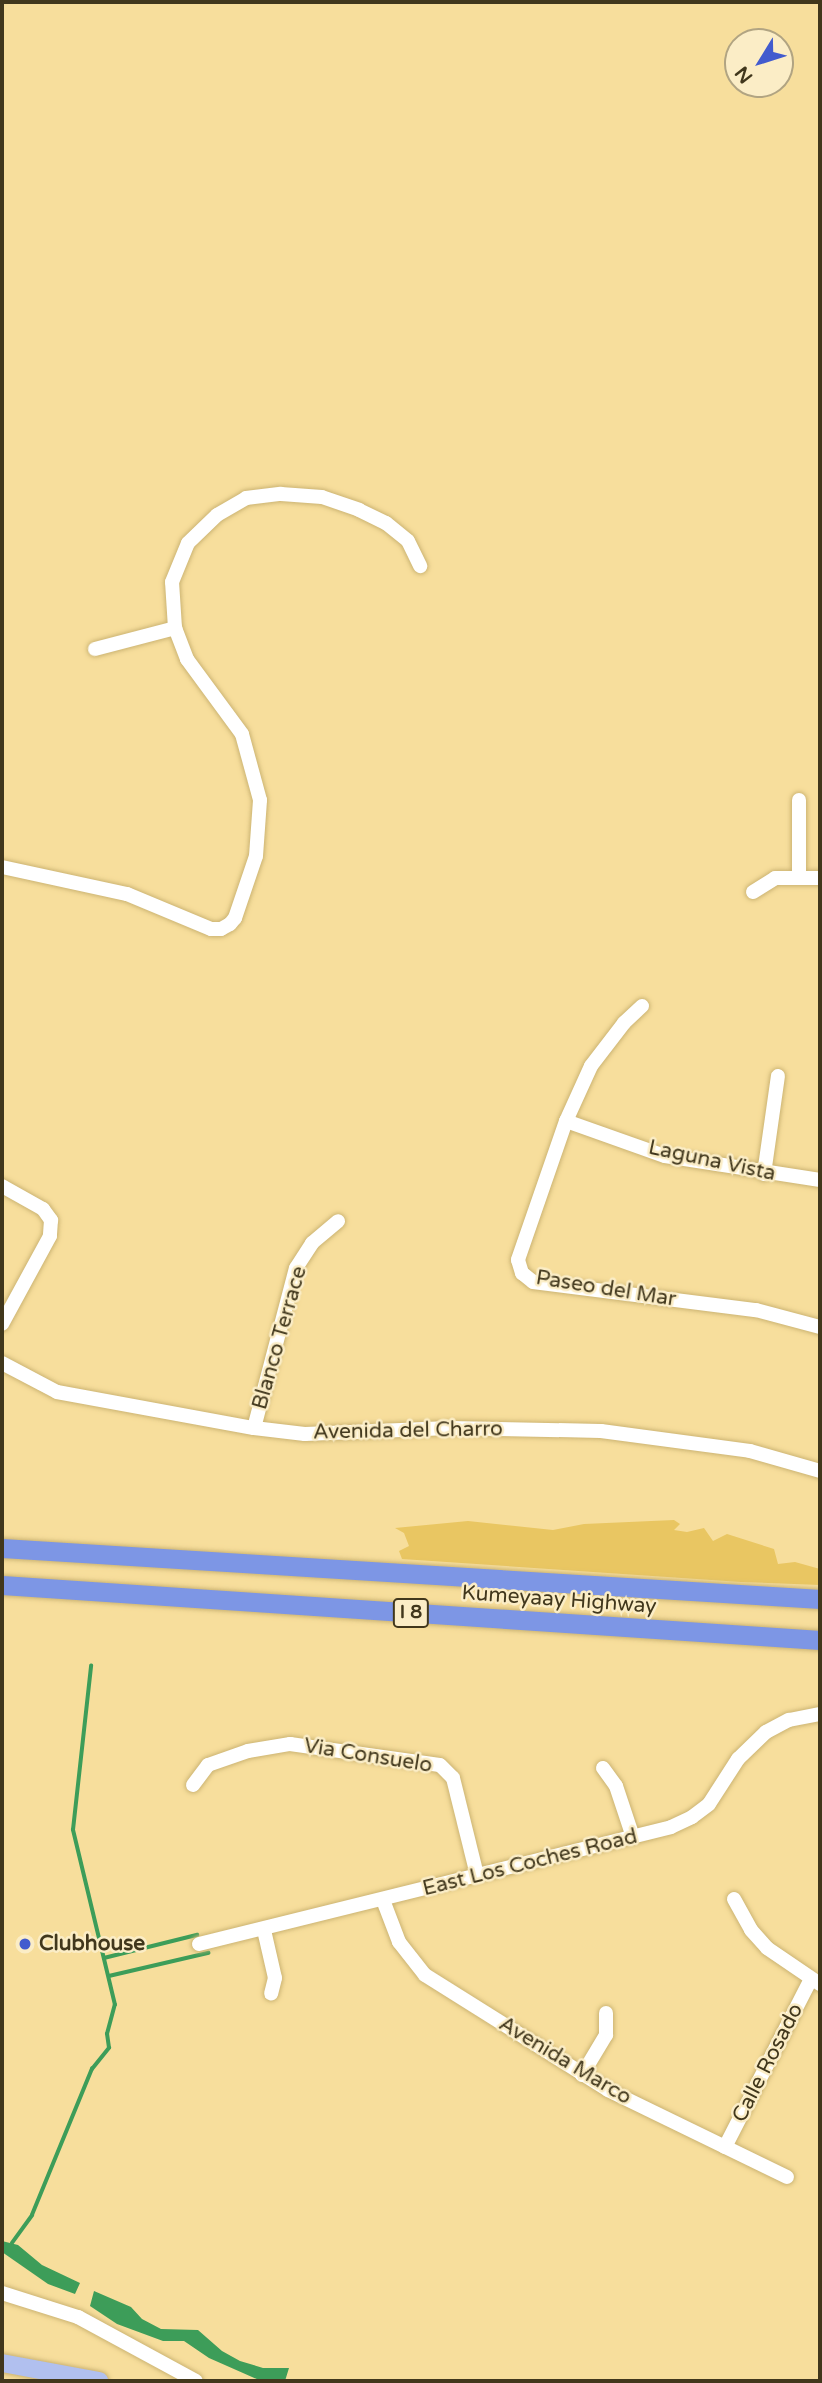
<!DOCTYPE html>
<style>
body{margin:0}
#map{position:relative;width:822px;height:2383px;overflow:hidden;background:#f7de9c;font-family:"Varela Round",sans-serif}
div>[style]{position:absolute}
.green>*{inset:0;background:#e9c662}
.water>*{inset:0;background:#3d9d59}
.stream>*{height:3.5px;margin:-1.75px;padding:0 1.75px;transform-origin:1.75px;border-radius:1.75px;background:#3d9d59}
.roads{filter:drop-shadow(0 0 2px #ccb473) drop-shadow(0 0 2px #ccb473)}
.minor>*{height:14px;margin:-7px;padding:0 7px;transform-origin:7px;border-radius:7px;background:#fff}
.major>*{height:18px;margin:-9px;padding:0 9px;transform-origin:9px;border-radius:9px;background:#b1c0ef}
.highway>*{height:19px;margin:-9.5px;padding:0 9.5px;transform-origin:9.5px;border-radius:9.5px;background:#7d96e5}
.dots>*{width:19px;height:19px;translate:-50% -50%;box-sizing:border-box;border:4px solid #fbedc6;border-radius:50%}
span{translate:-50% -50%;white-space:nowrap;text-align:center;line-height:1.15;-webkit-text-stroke:5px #fbedc6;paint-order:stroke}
.shield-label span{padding:2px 5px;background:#fbedc6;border:2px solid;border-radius:5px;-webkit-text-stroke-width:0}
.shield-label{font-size:19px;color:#41371c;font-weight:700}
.street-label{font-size:21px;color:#41371c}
.poi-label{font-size:21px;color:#41371c;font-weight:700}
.left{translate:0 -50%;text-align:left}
.frame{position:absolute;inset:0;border:4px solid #41371c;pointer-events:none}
.north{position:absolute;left:724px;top:28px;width:70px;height:70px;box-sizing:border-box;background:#fbedc6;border:2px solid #b1a482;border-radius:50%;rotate:232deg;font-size:19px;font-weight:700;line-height:28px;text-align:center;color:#41371c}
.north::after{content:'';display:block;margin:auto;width:24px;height:32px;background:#425bce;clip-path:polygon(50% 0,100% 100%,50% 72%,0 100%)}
</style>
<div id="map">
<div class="green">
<i style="clip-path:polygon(674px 1520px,680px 1524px,674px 1530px,687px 1532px,704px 1528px,713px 1541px,727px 1534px,774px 1549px,778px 1564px,795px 1562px,820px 1569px,820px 1585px,741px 1582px,402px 1559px,399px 1551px,409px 1546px,404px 1533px,395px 1528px,468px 1521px,553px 1530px,584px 1524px)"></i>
</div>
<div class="water">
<i style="clip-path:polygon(2px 2241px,18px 2245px,42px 2265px,80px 2283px,75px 2294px,48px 2284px,2px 2252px)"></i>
<i style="clip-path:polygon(94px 2291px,131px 2307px,142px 2319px,161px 2329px,198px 2330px,222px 2351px,240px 2361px,263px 2368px,289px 2368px,285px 2381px,259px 2380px,209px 2358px,184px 2341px,163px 2341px,117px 2324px,90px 2306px)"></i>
</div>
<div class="stream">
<i style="left:104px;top:1958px;width:96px;rotate:-13.9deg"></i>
<i style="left:109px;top:1976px;width:102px;rotate:-13.1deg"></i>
<i style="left:12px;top:2243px;width:34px;rotate:-54deg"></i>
<i style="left:32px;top:2215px;width:158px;rotate:-67.7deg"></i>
<i style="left:92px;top:2069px;width:27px;rotate:-51deg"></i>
<i style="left:109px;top:2048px;width:14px;rotate:-98deg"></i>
<i style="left:107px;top:2034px;width:30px;rotate:-75deg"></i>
<i style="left:115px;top:2005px;width:180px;rotate:-103.5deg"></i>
<i style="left:73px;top:1830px;width:165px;rotate:-83.7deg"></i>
</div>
<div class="roads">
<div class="minor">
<i style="left:95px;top:649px;width:83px;rotate:-14.7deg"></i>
<i style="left:799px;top:800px;width:78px;rotate:90deg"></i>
<i style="left:2px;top:867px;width:128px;rotate:12.2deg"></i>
<i style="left:127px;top:894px;width:91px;rotate:22.6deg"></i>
<i style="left:211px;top:929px;width:10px"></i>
<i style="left:221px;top:929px;width:10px;rotate:-29deg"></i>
<i style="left:230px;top:924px;width:8px;rotate:-50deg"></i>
<i style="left:235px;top:918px;width:65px;rotate:-71.3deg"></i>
<i style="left:256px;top:856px;width:56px;rotate:-85.9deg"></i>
<i style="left:260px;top:800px;width:68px;rotate:-105.3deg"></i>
<i style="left:242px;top:734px;width:93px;rotate:-126.3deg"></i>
<i style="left:187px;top:659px;width:33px;rotate:-111deg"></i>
<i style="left:175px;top:628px;width:46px;rotate:-93.7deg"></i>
<i style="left:172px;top:582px;width:42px;rotate:-67.7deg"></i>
<i style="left:188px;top:543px;width:40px;rotate:-44deg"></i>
<i style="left:217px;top:515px;width:34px;rotate:-30deg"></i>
<i style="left:246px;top:498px;width:35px;rotate:-7deg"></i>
<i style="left:281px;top:494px;width:41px;rotate:4.2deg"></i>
<i style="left:322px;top:497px;width:39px;rotate:19deg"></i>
<i style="left:359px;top:510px;width:30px;rotate:26deg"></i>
<i style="left:386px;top:523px;width:28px;rotate:39deg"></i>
<i style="left:408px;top:541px;width:28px;rotate:64deg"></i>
<i style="left:753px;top:892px;width:26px;rotate:-32deg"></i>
<i style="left:775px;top:878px;width:45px"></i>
<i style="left:642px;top:1006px;width:25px;rotate:137deg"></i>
<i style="left:624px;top:1023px;width:54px;rotate:127.5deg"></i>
<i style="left:591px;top:1066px;width:60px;rotate:114.4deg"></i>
<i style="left:566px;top:1121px;width:147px;rotate:109.1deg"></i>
<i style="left:518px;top:1260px;width:14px;rotate:73deg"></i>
<i style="left:522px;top:1273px;width:14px;rotate:39deg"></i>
<i style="left:533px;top:1282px;width:225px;rotate:7.2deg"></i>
<i style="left:756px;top:1310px;width:66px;rotate:14.9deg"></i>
<i style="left:566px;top:1121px;width:105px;rotate:19.5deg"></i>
<i style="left:665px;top:1156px;width:157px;rotate:8.8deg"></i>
<i style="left:764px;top:1174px;width:99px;rotate:-81.9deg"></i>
<i style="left:2px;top:1186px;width:47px;rotate:29.3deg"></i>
<i style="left:43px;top:1209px;width:14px;rotate:54deg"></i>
<i style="left:51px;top:1220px;width:16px;rotate:94deg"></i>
<i style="left:50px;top:1236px;width:100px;rotate:118.6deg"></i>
<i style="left:2px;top:1363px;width:62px;rotate:27.8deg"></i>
<i style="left:57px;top:1392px;width:200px;rotate:10.4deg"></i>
<i style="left:254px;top:1428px;width:51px;rotate:6.7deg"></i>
<i style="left:305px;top:1434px;width:144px;rotate:-2.4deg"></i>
<i style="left:449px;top:1428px;width:152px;rotate:1.1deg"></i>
<i style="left:601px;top:1431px;width:150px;rotate:7.6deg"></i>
<i style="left:750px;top:1451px;width:73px;rotate:15.9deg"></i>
<i style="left:254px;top:1428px;width:165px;rotate:-75.3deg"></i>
<i style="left:296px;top:1268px;width:30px;rotate:-57deg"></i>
<i style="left:312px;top:1243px;width:34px;rotate:-40deg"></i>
<i style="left:603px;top:1768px;width:22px;rotate:54deg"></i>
<i style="left:616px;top:1786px;width:54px;rotate:71.6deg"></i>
<i style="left:193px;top:1785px;width:25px;rotate:-53deg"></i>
<i style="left:208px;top:1765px;width:42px;rotate:-19.3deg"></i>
<i style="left:248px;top:1751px;width:43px;rotate:-9.5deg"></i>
<i style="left:290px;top:1744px;width:151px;rotate:8deg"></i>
<i style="left:440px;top:1765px;width:18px;rotate:45deg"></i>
<i style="left:453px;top:1778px;width:100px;rotate:76.1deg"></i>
<i style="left:734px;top:1899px;width:35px;rotate:61deg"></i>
<i style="left:751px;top:1930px;width:24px;rotate:48deg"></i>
<i style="left:767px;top:1948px;width:64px;rotate:34.2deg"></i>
<i style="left:383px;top:1900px;width:45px;rotate:69.1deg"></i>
<i style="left:399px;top:1942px;width:42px;rotate:51.8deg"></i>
<i style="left:425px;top:1975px;width:216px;rotate:32.1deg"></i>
<i style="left:608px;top:2090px;width:199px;rotate:25.9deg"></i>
<i style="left:264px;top:1930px;width:49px;rotate:77.1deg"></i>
<i style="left:275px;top:1978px;width:16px;rotate:104deg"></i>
<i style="left:199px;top:1944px;width:486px;rotate:-13.9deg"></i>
<i style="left:671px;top:1827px;width:23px;rotate:-25deg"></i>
<i style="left:692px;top:1817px;width:21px;rotate:-37deg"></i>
<i style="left:709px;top:1804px;width:54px;rotate:-57.2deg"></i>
<i style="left:738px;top:1759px;width:39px;rotate:-44deg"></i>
<i style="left:766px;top:1732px;width:26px;rotate:-28deg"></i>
<i style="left:789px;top:1720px;width:32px;rotate:-11deg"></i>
<i style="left:582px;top:2075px;width:47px;rotate:-59deg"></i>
<i style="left:606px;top:2035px;width:22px;rotate:-90deg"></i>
<i style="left:725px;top:2147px;width:189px;rotate:-62.9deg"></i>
<i style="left:2px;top:2293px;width:80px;rotate:17.5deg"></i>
<i style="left:78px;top:2317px;width:134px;rotate:28.5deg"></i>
</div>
<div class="major">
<i style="left:2px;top:2363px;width:99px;rotate:10.5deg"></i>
</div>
<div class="highway">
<i style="left:2px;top:1548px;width:820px;rotate:3.57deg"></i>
<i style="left:2px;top:1585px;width:820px;rotate:3.85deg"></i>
</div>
</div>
<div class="dots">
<i style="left:25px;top:1944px;background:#425bce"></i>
</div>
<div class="shield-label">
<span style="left:411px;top:1613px">I 8</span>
</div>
<div class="street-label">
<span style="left:712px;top:1161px;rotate:12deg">Laguna Vista</span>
<span style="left:606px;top:1289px;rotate:9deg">Paseo del Mar</span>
<span style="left:280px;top:1338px;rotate:-74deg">Blanco Terrace</span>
<span style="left:408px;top:1431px;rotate:-1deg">Avenida del Charro</span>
<span style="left:559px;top:1600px;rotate:4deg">Kumeyaay Highway</span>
<span style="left:368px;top:1756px;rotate:9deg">Via Consuelo</span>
<span style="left:530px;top:1863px;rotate:-14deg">East Los Coches Road</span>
<span style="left:565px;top:2061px;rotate:31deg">Avenida Marco</span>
<span style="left:768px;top:2063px;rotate:-63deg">Calle Rosado</span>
</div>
<div class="poi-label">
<span class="left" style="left:39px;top:1944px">Clubhouse</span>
</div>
<div class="frame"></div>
<div class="north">N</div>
</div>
